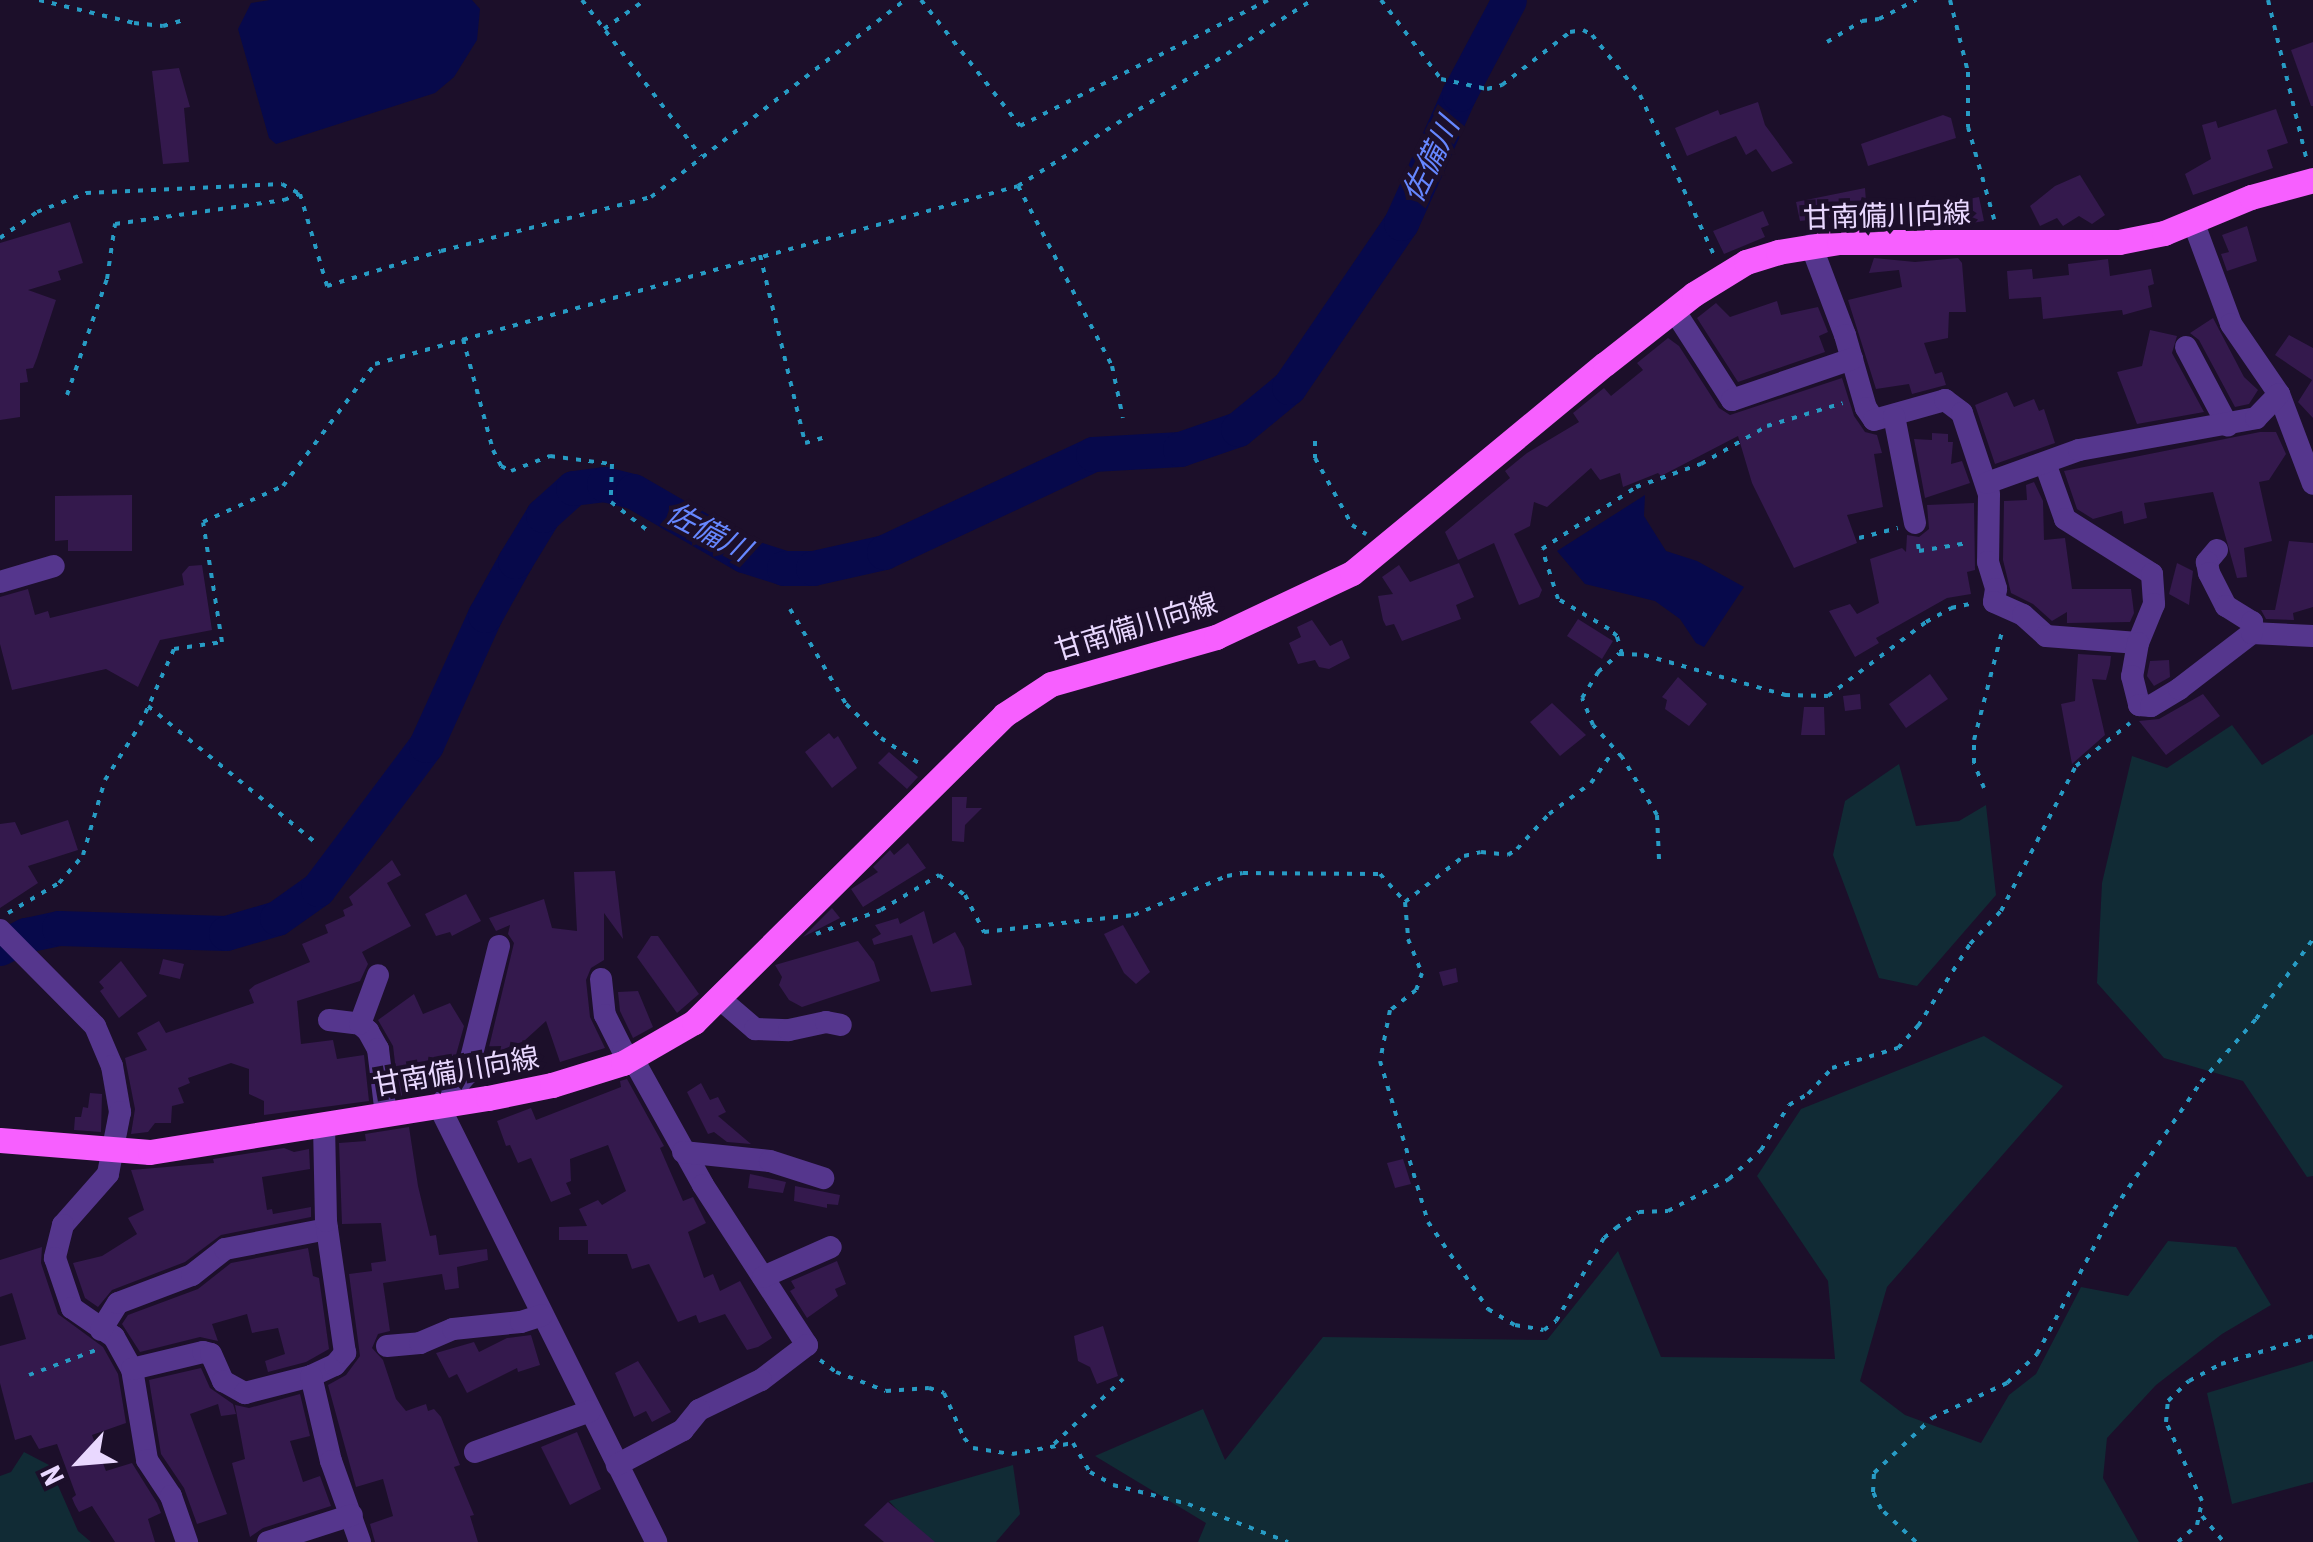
<!DOCTYPE html>
<meta charset="utf-8">
<style>
body{margin:0}
#map{position:relative;width:2313px;height:1542px;overflow:hidden;background:#1c0f2a;font-family:"Roboto Condensed","Noto Sans JP",sans-serif}
div>[style]{position:absolute}
.green>*{inset:0;background:#112b35}
.water>*{inset:0;background:#07094b}
.river>*{height:35px;margin:-17.5px;padding:0 17.5px;transform-origin:17.5px;border-radius:17.5px;background:#07094b}
.building>*{inset:0;background:#34194d}
.path>*{height:4px;margin-top:-2px;transform-origin:0;background:repeating-linear-gradient(90deg,#279bc4 0 5px,transparent 0 13px)}
.minor>*{height:22px;margin:-11px;padding:0 11px;transform-origin:11px;border-radius:11px;background:#55368d}
.major>*{height:25px;margin:-12.5px;padding:0 12.5px;transform-origin:12.5px;border-radius:12.5px;background:#f75fff}
span{translate:-50% -50%;white-space:nowrap;text-align:center;line-height:1.15;-webkit-text-stroke:9px #1c0f2a;paint-order:stroke}
.street-label{font-size:28px;color:#e9d8ff}
.water-label{font-size:30px;color:#6687ff;font-style:italic}
.north{position:absolute;left:30px;top:1412px;width:100px;height:100px;-webkit-text-stroke:8px #1c0f2a;paint-order:stroke;rotate:244deg;font-size:28px;font-weight:700;line-height:40px;text-align:center;color:#e9d8ff}
.north::after{content:'';display:block;margin:auto;width:35px;height:45px;background:#e9d8ff;clip-path:polygon(50% 0,100% 100%,50% 72%,0 100%)}
</style>
<div id="map">
<div class="green">
<i style="clip-path:polygon(2232px 725px,2262px 765px,2313px 734px,2313px 1176px,2307px 1177px,2243px 1081px,2164px 1058px,2097px 983px,2102px 883px,2132px 756px,2167px 768px)"></i>
<i style="clip-path:polygon(1899px 764px,1916px 826px,1959px 821px,1986px 805px,1996px 895px,1917px 986px,1879px 978px,1833px 855px,1845px 801px)"></i>
<i style="clip-path:polygon(1984px 1036px,2063px 1086px,1887px 1287px,1860px 1381px,1905px 1415px,1981px 1443px,2009px 1395px,2036px 1374px,2081px 1287px,2128px 1296px,2168px 1241px,2236px 1247px,2271px 1305px,2222px 1334px,2156px 1385px,2107px 1438px,2103px 1478px,2139px 1542px,1198px 1542px,1206px 1523px,1095px 1456px,1203px 1409px,1225px 1460px,1323px 1337px,1547px 1340px,1618px 1251px,1661px 1357px,1835px 1359px,1828px 1281px,1757px 1176px,1801px 1109px)"></i>
<i style="clip-path:polygon(2313px 1361px,2313px 1482px,2232px 1504px,2207px 1393px)"></i>
<i style="clip-path:polygon(24px 1452px,49px 1465px,78px 1531px,91px 1542px,0 1542px,0 1476px,11px 1472px)"></i>
<i style="clip-path:polygon(1013px 1465px,1020px 1514px,996px 1542px,928px 1542px,889px 1501px)"></i>
</div>
<div class="water">
<i style="clip-path:polygon(270px 0,472px 0,480px 9px,477px 40px,454px 77px,435px 93px,276px 144px,269px 138px,238px 29px,251px 3px)"></i>
<i style="clip-path:polygon(1645px 495px,1644px 516px,1666px 551px,1697px 561px,1744px 587px,1704px 647px,1696px 643px,1680px 619px,1655px 601px,1585px 584px,1557px 551px)"></i>
</div>
<div class="river">
<i style="left:0;top:948px;width:29px;rotate:-27deg"></i>
<i style="left:26px;top:935px;width:34px;rotate:-12deg"></i>
<i style="left:59px;top:928px;width:167px;rotate:1.7deg"></i>
<i style="left:226px;top:933px;width:53px;rotate:-16.4deg"></i>
<i style="left:277px;top:918px;width:50px;rotate:-35.3deg"></i>
<i style="left:318px;top:889px;width:180px;rotate:-53.1deg"></i>
<i style="left:426px;top:745px;width:143px;rotate:-65.6deg"></i>
<i style="left:485px;top:615px;width:62px;rotate:-60.9deg"></i>
<i style="left:515px;top:561px;width:54px;rotate:-58.7deg"></i>
<i style="left:543px;top:515px;width:40px;rotate:-42deg"></i>
<i style="left:573px;top:488px;width:31px;rotate:-7deg"></i>
<i style="left:604px;top:484px;width:30px;rotate:14deg"></i>
<i style="left:633px;top:491px;width:128px;rotate:30deg"></i>
<i style="left:744px;top:555px;width:42px;rotate:18deg"></i>
<i style="left:784px;top:568px;width:29px"></i>
<i style="left:813px;top:568px;width:73px;rotate:-12.7deg"></i>
<i style="left:884px;top:552px;width:231px;rotate:-25.1deg"></i>
<i style="left:1093px;top:454px;width:87px;rotate:-3.3deg"></i>
<i style="left:1180px;top:449px;width:61px;rotate:-19deg"></i>
<i style="left:1238px;top:429px;width:66px;rotate:-39.5deg"></i>
<i style="left:1289px;top:387px;width:199px;rotate:-55.7deg"></i>
<i style="left:1401px;top:223px;width:141px;rotate:-65.8deg"></i>
<i style="left:1459px;top:94px;width:106px;rotate:-62deg"></i>
</div>
<div class="building">
<i style="clip-path:polygon(2313px 42px,2313px 106px,2311px 106px,2291px 50px)"></i>
<i style="clip-path:polygon(179px 68px,190px 107px,184px 108px,189px 162px,163px 164px,152px 71px)"></i>
<i style="clip-path:polygon(1758px 102px,1765px 125px,1793px 163px,1772px 172px,1756px 149px,1746px 155px,1736px 136px,1687px 156px,1675px 128px,1718px 110px,1720px 115px)"></i>
<i style="clip-path:polygon(2276px 109px,2288px 143px,2267px 150px,2273px 168px,2193px 195px,2185px 174px,2211px 159px,2202px 125px,2216px 121px,2218px 128px)"></i>
<i style="clip-path:polygon(1943px 115px,1951px 118px,1956px 138px,1868px 166px,1861px 144px)"></i>
<i style="clip-path:polygon(2080px 175px,2105px 215px,2092px 224px,2079px 216px,2063px 226px,2057px 218px,2040px 226px,2030px 206px,2055px 186px)"></i>
<i style="clip-path:polygon(1865px 188px,1867px 216px,1842px 222px,1840px 216px,1800px 221px,1796px 202px)"></i>
<i style="clip-path:polygon(1979px 197px,1984px 221px,1960px 225px,1917px 223px,1914px 209px)"></i>
<i style="clip-path:polygon(1763px 211px,1769px 225px,1761px 228px,1765px 237px,1724px 254px,1713px 231px)"></i>
<i style="clip-path:polygon(70px 222px,83px 263px,58px 271px,61px 280px,28px 290px,56px 300px,37px 358px,33px 368px,26px 369px,28px 382px,20px 383px,20px 417px,0 420px,0 243px)"></i>
<i style="clip-path:polygon(2247px 226px,2257px 261px,2227px 271px,2221px 254px,2229px 252px,2222px 235px)"></i>
<i style="clip-path:polygon(1874px 258px,1915px 262px,1958px 258px,1962px 263px,1966px 312px,1949px 312px,1948px 338px,1924px 343px,1935px 374px,1942px 372px,1946px 385px,1912px 394px,1909px 384px,1876px 389px,1848px 300px,1902px 287px,1899px 270px,1869px 273px)"></i>
<i style="clip-path:polygon(2108px 259px,2110px 276px,2151px 269px,2154px 284px,2148px 286px,2152px 307px,2123px 315px,2122px 310px,2043px 319px,2041px 297px,2009px 299px,2007px 271px,2032px 269px,2033px 279px,2069px 275px,2068px 264px)"></i>
<i style="clip-path:polygon(1777px 301px,1781px 315px,1818px 307px,1828px 332px,1819px 336px,1825px 352px,1738px 382px,1697px 318px,1716px 303px,1730px 317px)"></i>
<i style="clip-path:polygon(2213px 318px,2244px 377px,2258px 390px,2249px 404px,2235px 407px,2199px 340px,2190px 333px)"></i>
<i style="clip-path:polygon(2150px 330px,2177px 336px,2172px 353px,2204px 412px,2137px 424px,2117px 372px,2142px 366px)"></i>
<i style="clip-path:polygon(2289px 335px,2313px 348px,2313px 418px,2298px 402px,2312px 380px,2275px 355px)"></i>
<i style="clip-path:polygon(1668px 338px,1679px 346px,1719px 408px,1730px 415px,1842px 378px,1854px 416px,1865px 432px,1877px 435px,1882px 453px,1874px 454px,1883px 507px,1847px 515px,1857px 543px,1794px 568px,1752px 483px,1738px 436px,1661px 476px,1658px 473px,1623px 487px,1620px 473px,1600px 480px,1591px 468px,1547px 507px,1534px 502px,1530px 526px,1514px 534px,1542px 590px,1539px 597px,1519px 605px,1494px 543px,1458px 560px,1445px 532px,1510px 478px,1505px 471px,1527px 453px,1579px 422px,1573px 413px,1604px 388px,1611px 396px,1643px 370px,1637px 363px)"></i>
<i style="clip-path:polygon(2007px 392px,2014px 407px,2034px 399px,2039px 411px,2044px 409px,2055px 443px,1995px 464px,1975px 405px)"></i>
<i style="clip-path:polygon(2260px 432px,2276px 432px,2286px 454px,2269px 480px,2259px 482px,2272px 541px,2244px 548px,2247px 577px,2237px 578px,2213px 492px,2144px 503px,2147px 518px,2124px 524px,2122px 511px,2093px 519px,2077px 509px,2064px 471px)"></i>
<i style="clip-path:polygon(1932px 433px,1948px 434px,1948px 442px,1953px 442px,1951px 464px,1962px 461px,1970px 483px,1925px 498px,1914px 439px,1932px 440px)"></i>
<i style="clip-path:polygon(2034px 482px,2043px 501px,2044px 540px,2065px 538px,2072px 589px,2131px 589px,2134px 613px,2130px 622px,2067px 623px,2067px 612px,2052px 621px,2033px 604px,2011px 593px,2003px 560px,2004px 501px,2027px 500px,2026px 485px)"></i>
<i style="clip-path:polygon(132px 495px,132px 551px,68px 551px,68px 540px,55px 541px,55px 496px)"></i>
<i style="clip-path:polygon(1974px 503px,1975px 570px,1967px 572px,1971px 594px,1947px 598px,1876px 638px,1879px 643px,1855px 657px,1829px 611px,1850px 604px,1857px 614px,1879px 603px,1870px 559px,1902px 548px,1906px 552px,1907px 535px,1919px 537px,1929px 529px,1927px 505px)"></i>
<i style="clip-path:polygon(2289px 541px,2313px 543px,2313px 607px,2293px 613px,2294px 620px,2266px 619px,2261px 610px,2275px 610px)"></i>
<i style="clip-path:polygon(1459px 563px,1474px 597px,1456px 605px,1461px 619px,1402px 641px,1394px 624px,1386px 626px,1383px 620px,1378px 596px,1393px 594px,1382px 577px,1399px 565px,1410px 582px)"></i>
<i style="clip-path:polygon(2177px 563px,2193px 571px,2189px 605px,2169px 594px)"></i>
<i style="clip-path:polygon(202px 565px,212px 630px,160px 640px,138px 687px,106px 669px,12px 690px,0 644px,0 597px,28px 589px,35px 615px,48px 611px,50px 618px,184px 585px,182px 574px,189px 566px)"></i>
<i style="clip-path:polygon(1578px 619px,1613px 641px,1602px 659px,1567px 636px)"></i>
<i style="clip-path:polygon(1312px 620px,1330px 646px,1342px 640px,1350px 658px,1329px 669px,1319px 667px,1315px 660px,1298px 664px,1289px 643px,1301px 637px,1297px 627px)"></i>
<i style="clip-path:polygon(2078px 654px,2111px 656px,2110px 665px,2106px 680px,2092px 679px,2105px 735px,2072px 764px,2061px 704px,2075px 701px)"></i>
<i style="clip-path:polygon(2169px 660px,2170px 677px,2154px 686px,2147px 676px,2150px 661px)"></i>
<i style="clip-path:polygon(1930px 674px,1948px 699px,1906px 728px,1889px 704px)"></i>
<i style="clip-path:polygon(1678px 677px,1707px 704px,1689px 726px,1665px 709px,1667px 700px,1662px 697px)"></i>
<i style="clip-path:polygon(1860px 694px,1861px 709px,1845px 711px,1843px 696px)"></i>
<i style="clip-path:polygon(2203px 694px,2220px 716px,2166px 755px,2139px 721px,2159px 719px)"></i>
<i style="clip-path:polygon(1552px 703px,1586px 735px,1560px 756px,1530px 722px)"></i>
<i style="clip-path:polygon(1804px 707px,1824px 707px,1825px 735px,1801px 735px)"></i>
<i style="clip-path:polygon(829px 733px,834px 739px,838px 736px,857px 768px,832px 788px,805px 752px)"></i>
<i style="clip-path:polygon(889px 752px,918px 777px,907px 789px,878px 763px)"></i>
<i style="clip-path:polygon(952px 797px,967px 797px,966px 808px,982px 808px,965px 825px,964px 842px,952px 841px)"></i>
<i style="clip-path:polygon(68px 820px,78px 850px,28px 866px,38px 883px,0 908px,0 824px,15px 822px,21px 835px)"></i>
<i style="clip-path:polygon(908px 843px,926px 868px,863px 907px,851px 889px,878px 872px,873px 867px,890px 850px,894px 855px)"></i>
<i style="clip-path:polygon(392px 860px,401px 875px,387px 883px,411px 926px,362px 952px,368px 964px,360px 981px,297px 1001px,301px 1044px,333px 1040px,337px 1059px,364px 1055px,369px 1101px,264px 1115px,264px 1101px,249px 1094px,249px 1069px,231px 1063px,188px 1078px,190px 1083px,178px 1088px,184px 1103px,172px 1106px,171px 1123px,155px 1123px,148px 1132px,131px 1134px,135px 1109px,125px 1058px,147px 1050px,137px 1033px,159px 1021px,166px 1033px,254px 1003px,249px 990px,255px 985px,310px 962px,302px 944px,328px 933px,325px 925px,345px 916px,343px 910px,353px 905px,349px 897px)"></i>
<i style="clip-path:polygon(615px 871px,623px 939px,604px 913px,604px 960px,591px 968px,586px 980px,590px 1017px,605px 1048px,560px 1062px,546px 1021px,524px 1041px,494px 1053px,489px 1047px,514px 943px,508px 934px,510px 925px,496px 931px,489px 918px,544px 899px,552px 928px,577px 931px,574px 872px)"></i>
<i style="clip-path:polygon(466px 894px,481px 921px,452px 936px,450px 932px,436px 936px,425px 914px)"></i>
<i style="clip-path:polygon(832px 908px,840px 918px,803px 937px)"></i>
<i style="clip-path:polygon(924px 911px,933px 944px,955px 932px,964px 948px,972px 985px,931px 992px,912px 935px,874px 945px,872px 939px,881px 934px,875px 925px,898px 918px,900px 924px)"></i>
<i style="clip-path:polygon(1123px 925px,1150px 972px,1136px 984px,1124px 973px,1104px 934px)"></i>
<i style="clip-path:polygon(651px 936px,658px 936px,699px 994px,677px 1013px,637px 957px)"></i>
<i style="clip-path:polygon(858px 941px,874px 962px,880px 981px,802px 1007px,789px 1000px,779px 985px,782px 977px,775px 965px)"></i>
<i style="clip-path:polygon(163px 959px,184px 964px,180px 979px,159px 974px)"></i>
<i style="clip-path:polygon(121px 961px,147px 996px,119px 1018px,100px 991px,104px 988px,99px 982px)"></i>
<i style="clip-path:polygon(1456px 968px,1458px 982px,1443px 986px,1439px 972px)"></i>
<i style="clip-path:polygon(638px 991px,653px 1027px,633px 1038px,620px 1011px,618px 992px)"></i>
<i style="clip-path:polygon(414px 994px,423px 1014px,450px 1003px,464px 1026px,456px 1055px,434px 1063px,442px 1079px,433px 1090px,399px 1096px,393px 1046px,378px 1020px)"></i>
<i style="clip-path:polygon(627px 1079px,664px 1146px,660px 1148px,683px 1201px,693px 1197px,706px 1223px,688px 1232px,704px 1278px,713px 1274px,720px 1291px,740px 1281px,772px 1338px,758px 1347px,747px 1350px,725px 1314px,699px 1323px,696px 1315px,678px 1322px,649px 1264px,632px 1269px,627px 1254px,588px 1254px,588px 1240px,559px 1240px,559px 1227px,587px 1226px,579px 1209px,598px 1200px,602px 1205px,626px 1191px,608px 1145px,570px 1159px,571px 1181px,566px 1183px,571px 1194px,551px 1202px,531px 1158px,518px 1163px,510px 1145px,506px 1146px,497px 1121px,531px 1108px,536px 1120px,621px 1087px,620px 1081px)"></i>
<i style="clip-path:polygon(701px 1083px,710px 1100px,718px 1097px,726px 1112px,718px 1116px,751px 1144px,727px 1142px,714px 1132px,708px 1134px,687px 1092px)"></i>
<i style="clip-path:polygon(90px 1093px,102px 1094px,101px 1132px,74px 1130px,75px 1117px,81px 1117px,83px 1107px,88px 1108px)"></i>
<i style="clip-path:polygon(409px 1127px,418px 1186px,430px 1236px,436px 1235px,439px 1255px,487px 1249px,488px 1260px,457px 1267px,459px 1288px,445px 1290px,442px 1274px,383px 1283px,390px 1331px,378px 1334px,372px 1348px,383px 1360px,396px 1399px,406px 1411px,426px 1404px,428px 1411px,434px 1409px,441px 1417px,460px 1465px,454px 1467px,474px 1515px,470px 1516px,478px 1542px,375px 1542px,370px 1524px,393px 1516px,383px 1479px,356px 1487px,328px 1385px,346px 1375px,360px 1356px,349px 1274px,372px 1271px,371px 1263px,386px 1261px,381px 1223px,342px 1224px,339px 1143px,366px 1141px,365px 1134px)"></i>
<i style="clip-path:polygon(284px 1148px,294px 1152px,309px 1149px,310px 1169px,262px 1177px,267px 1210px,272px 1209px,273px 1214px,311px 1207px,311px 1217px,221px 1235px,185px 1262px,112px 1290px,98px 1307px,85px 1298px,73px 1263px,102px 1256px,137px 1234px,128px 1218px,144px 1210px,131px 1170px,214px 1163px,213px 1159px)"></i>
<i style="clip-path:polygon(1403px 1159px,1411px 1184px,1395px 1188px,1387px 1163px)"></i>
<i style="clip-path:polygon(750px 1174px,786px 1182px,783px 1193px,748px 1188px)"></i>
<i style="clip-path:polygon(795px 1186px,840px 1195px,838px 1205px,827px 1204px,827px 1208px,794px 1201px)"></i>
<i style="clip-path:polygon(42px 1247px,41px 1263px,58px 1314px,103px 1347px,118px 1374px,126px 1423px,92px 1435px,106px 1471px,132px 1463px,157px 1503px,161px 1513px,148px 1519px,155px 1542px,115px 1542px,92px 1506px,79px 1512px,75px 1505px,72px 1498px,76px 1495px,57px 1444px,39px 1449px,31px 1435px,15px 1440px,0 1383px,0 1346px,26px 1339px,12px 1293px,0 1297px,0 1260px)"></i>
<i style="clip-path:polygon(308px 1248px,313px 1276px,319px 1278px,329px 1349px,306px 1362px,268px 1372px,265px 1361px,285px 1354px,278px 1328px,252px 1333px,247px 1314px,212px 1324px,218px 1341px,200px 1337px,140px 1352px,122px 1324px,128px 1315px,198px 1289px,231px 1263px)"></i>
<i style="clip-path:polygon(837px 1261px,846px 1284px,835px 1289px,838px 1296px,807px 1318px,790px 1291px,795px 1288px,791px 1281px)"></i>
<i style="clip-path:polygon(1103px 1326px,1118px 1376px,1097px 1384px,1090px 1367px,1078px 1361px,1074px 1336px)"></i>
<i style="clip-path:polygon(531px 1335px,540px 1365px,518px 1372px,517px 1368px,467px 1393px,457px 1374px,449px 1378px,436px 1353px,474px 1342px,479px 1352px,507px 1338px)"></i>
<i style="clip-path:polygon(638px 1361px,671px 1412px,652px 1422px,646px 1411px,634px 1417px,615px 1373px)"></i>
<i style="clip-path:polygon(201px 1368px,210px 1388px,233px 1404px,236px 1414px,221px 1416px,218px 1404px,190px 1414px,227px 1514px,197px 1524px,184px 1488px,161px 1454px,149px 1380px)"></i>
<i style="clip-path:polygon(300px 1394px,310px 1436px,290px 1441px,303px 1482px,320px 1476px,331px 1506px,263px 1528px,250px 1537px,232px 1463px,245px 1459px,235px 1405px,249px 1408px)"></i>
<i style="clip-path:polygon(577px 1432px,601px 1489px,570px 1505px,541px 1447px)"></i>
<i style="clip-path:polygon(888px 1502px,935px 1542px,884px 1542px,864px 1525px)"></i>
</div>
<div class="path">
<i style="left:39px;top:0;width:98px;rotate:13.6deg"></i>
<i style="left:134px;top:23px;width:29px;rotate:6deg"></i>
<i style="left:163px;top:26px;width:19px;rotate:-16deg"></i>
<i style="left:582px;top:0;width:196px;rotate:52.7deg"></i>
<i style="left:921px;top:0;width:160px;rotate:51.8deg"></i>
<i style="left:1020px;top:126px;width:278px;rotate:-26.9deg"></i>
<i style="left:1381px;top:0;width:99px;rotate:52.8deg"></i>
<i style="left:1441px;top:79px;width:47px;rotate:12.3deg"></i>
<i style="left:1487px;top:89px;width:16px;rotate:-15deg"></i>
<i style="left:1502px;top:85px;width:86px;rotate:-37.9deg"></i>
<i style="left:1570px;top:32px;width:13px;rotate:-9deg"></i>
<i style="left:1583px;top:30px;width:10px;rotate:29deg"></i>
<i style="left:1592px;top:35px;width:77px;rotate:51.3deg"></i>
<i style="left:1640px;top:95px;width:179px;rotate:65.2deg"></i>
<i style="left:1950px;top:0;width:74px;rotate:76deg"></i>
<i style="left:1968px;top:72px;width:55px;rotate:90deg"></i>
<i style="left:1968px;top:127px;width:96px;rotate:74.2deg"></i>
<i style="left:2268px;top:0;width:166px;rotate:76.4deg"></i>
<i style="left:604px;top:29px;width:50px;rotate:-35.3deg"></i>
<i style="left:1827px;top:42px;width:41px;rotate:-31deg"></i>
<i style="left:1862px;top:21px;width:17px;rotate:-7deg"></i>
<i style="left:1879px;top:19px;width:42px;rotate:-27.2deg"></i>
<i style="left:1018px;top:186px;width:203px;rotate:62.4deg"></i>
<i style="left:1112px;top:366px;width:53px;rotate:78.1deg"></i>
<i style="left:0;top:238px;width:45px;rotate:-35.1deg"></i>
<i style="left:37px;top:212px;width:53px;rotate:-21.2deg"></i>
<i style="left:86px;top:193px;width:196px;rotate:-2.6deg"></i>
<i style="left:282px;top:184px;width:21px;rotate:29deg"></i>
<i style="left:300px;top:194px;width:96px;rotate:73.6deg"></i>
<i style="left:327px;top:286px;width:119px;rotate:-17.1deg"></i>
<i style="left:441px;top:251px;width:217px;rotate:-14.4deg"></i>
<i style="left:651px;top:197px;width:321px;rotate:-37.8deg"></i>
<i style="left:760px;top:255px;width:193px;rotate:76.5deg"></i>
<i style="left:805px;top:443px;width:19px;rotate:-16deg"></i>
<i style="left:463px;top:339px;width:115px;rotate:74.9deg"></i>
<i style="left:493px;top:450px;width:18px;rotate:63deg"></i>
<i style="left:501px;top:466px;width:11px;rotate:27deg"></i>
<i style="left:511px;top:471px;width:42px;rotate:-21deg"></i>
<i style="left:550px;top:456px;width:63px;rotate:7.4deg"></i>
<i style="left:612px;top:464px;width:38px;rotate:92deg"></i>
<i style="left:611px;top:502px;width:46px;rotate:37.9deg"></i>
<i style="left:67px;top:395px;width:123px;rotate:-71deg"></i>
<i style="left:107px;top:279px;width:56px;rotate:-81.7deg"></i>
<i style="left:115px;top:224px;width:171px;rotate:-8.1deg"></i>
<i style="left:284px;top:200px;width:17px;rotate:-21deg"></i>
<i style="left:1315px;top:441px;width:17px;rotate:90deg"></i>
<i style="left:1315px;top:458px;width:77px;rotate:61.1deg"></i>
<i style="left:1352px;top:525px;width:17px;rotate:33deg"></i>
<i style="left:1859px;top:538px;width:40px;rotate:-14.4deg"></i>
<i style="left:1918px;top:544px;width:7px;rotate:82deg"></i>
<i style="left:1919px;top:551px;width:49px;rotate:-9.5deg"></i>
<i style="left:790px;top:609px;width:110px;rotate:59.5deg"></i>
<i style="left:846px;top:704px;width:49px;rotate:44.2deg"></i>
<i style="left:881px;top:738px;width:50px;rotate:33.7deg"></i>
<i style="left:1622px;top:654px;width:19px;rotate:-106deg"></i>
<i style="left:1617px;top:636px;width:11px;rotate:-139deg"></i>
<i style="left:1609px;top:629px;width:59px;rotate:-149.5deg"></i>
<i style="left:1558px;top:599px;width:52px;rotate:-107.7deg"></i>
<i style="left:1542px;top:549px;width:113px;rotate:-33.4deg"></i>
<i style="left:1636px;top:487px;width:69px;rotate:-19.5deg"></i>
<i style="left:1701px;top:464px;width:76px;rotate:-29.9deg"></i>
<i style="left:1767px;top:426px;width:79px;rotate:-16.8deg"></i>
<i style="left:148px;top:706px;width:217px;rotate:39.2deg"></i>
<i style="left:1984px;top:788px;width:27px;rotate:-112deg"></i>
<i style="left:1974px;top:763px;width:23px;rotate:-90deg"></i>
<i style="left:1974px;top:740px;width:116px;rotate:-75.5deg"></i>
<i style="left:1659px;top:859px;width:44px;rotate:-92.6deg"></i>
<i style="left:1657px;top:815px;width:68px;rotate:-121.1deg"></i>
<i style="left:1622px;top:757px;width:43px;rotate:-132.2deg"></i>
<i style="left:1593px;top:725px;width:29px;rotate:-112deg"></i>
<i style="left:1582px;top:698px;width:31px;rotate:-58deg"></i>
<i style="left:1598px;top:672px;width:28px;rotate:-41deg"></i>
<i style="left:1619px;top:654px;width:25px;rotate:2deg"></i>
<i style="left:1644px;top:655px;width:147px;rotate:15.8deg"></i>
<i style="left:1785px;top:695px;width:43px;rotate:1.3deg"></i>
<i style="left:1828px;top:696px;width:123px;rotate:-37.1deg"></i>
<i style="left:1926px;top:622px;width:29px;rotate:-29deg"></i>
<i style="left:1951px;top:608px;width:24px;rotate:-12deg"></i>
<i style="left:1405px;top:902px;width:75px;rotate:-37.9deg"></i>
<i style="left:1464px;top:856px;width:17px;rotate:-13deg"></i>
<i style="left:1481px;top:852px;width:27px;rotate:6deg"></i>
<i style="left:1508px;top:855px;width:11px;rotate:-34deg"></i>
<i style="left:1517px;top:849px;width:47px;rotate:-47.6deg"></i>
<i style="left:1549px;top:814px;width:52px;rotate:-36.4deg"></i>
<i style="left:1591px;top:783px;width:39px;rotate:-55deg"></i>
<i style="left:8px;top:913px;width:59px;rotate:-30.5deg"></i>
<i style="left:59px;top:883px;width:37px;rotate:-49deg"></i>
<i style="left:83px;top:855px;width:78px;rotate:-73.7deg"></i>
<i style="left:105px;top:780px;width:65px;rotate:-57.5deg"></i>
<i style="left:140px;top:725px;width:83px;rotate:-65.9deg"></i>
<i style="left:174px;top:649px;width:49px;rotate:-8.3deg"></i>
<i style="left:222px;top:642px;width:121px;rotate:-99deg"></i>
<i style="left:203px;top:522px;width:88px;rotate:-24.2deg"></i>
<i style="left:283px;top:486px;width:153px;rotate:-53deg"></i>
<i style="left:375px;top:364px;width:667px;rotate:-15.47deg"></i>
<i style="left:1018px;top:186px;width:348px;rotate:-32.3deg"></i>
<i style="left:816px;top:934px;width:69px;rotate:-20.3deg"></i>
<i style="left:881px;top:910px;width:68px;rotate:-31.1deg"></i>
<i style="left:939px;top:875px;width:33px;rotate:38deg"></i>
<i style="left:965px;top:895px;width:42px;rotate:62.8deg"></i>
<i style="left:984px;top:932px;width:151px;rotate:-6.5deg"></i>
<i style="left:1134px;top:915px;width:101px;rotate:-22.8deg"></i>
<i style="left:1227px;top:876px;width:16px;rotate:-11deg"></i>
<i style="left:1243px;top:873px;width:137px;rotate:0.4deg"></i>
<i style="left:1380px;top:874px;width:38px;rotate:48deg"></i>
<i style="left:1405px;top:902px;width:37px;rotate:85deg"></i>
<i style="left:1408px;top:939px;width:37px;rotate:68deg"></i>
<i style="left:1422px;top:973px;width:18px;rotate:109deg"></i>
<i style="left:1416px;top:990px;width:33px;rotate:142deg"></i>
<i style="left:1390px;top:1010px;width:52px;rotate:101.1deg"></i>
<i style="left:1380px;top:1061px;width:168px;rotate:73.4deg"></i>
<i style="left:1428px;top:1222px;width:106px;rotate:55.4deg"></i>
<i style="left:1488px;top:1309px;width:31px;rotate:31deg"></i>
<i style="left:1515px;top:1325px;width:29px;rotate:10deg"></i>
<i style="left:1544px;top:1330px;width:15px;rotate:-37deg"></i>
<i style="left:1556px;top:1321px;width:96px;rotate:-60deg"></i>
<i style="left:1604px;top:1238px;width:16px;rotate:-40deg"></i>
<i style="left:1616px;top:1228px;width:28px;rotate:-35deg"></i>
<i style="left:1639px;top:1212px;width:29px;rotate:-2deg"></i>
<i style="left:1668px;top:1211px;width:69px;rotate:-27.7deg"></i>
<i style="left:1729px;top:1179px;width:43px;rotate:-42.2deg"></i>
<i style="left:1761px;top:1150px;width:53px;rotate:-58.1deg"></i>
<i style="left:1789px;top:1105px;width:22px;rotate:-30deg"></i>
<i style="left:1808px;top:1094px;width:35px;rotate:-47deg"></i>
<i style="left:1832px;top:1068px;width:69px;rotate:-16.9deg"></i>
<i style="left:1898px;top:1048px;width:30px;rotate:-48deg"></i>
<i style="left:1918px;top:1026px;width:97px;rotate:-57.6deg"></i>
<i style="left:1970px;top:944px;width:45px;rotate:-46.8deg"></i>
<i style="left:2001px;top:911px;width:163px;rotate:-62.7deg"></i>
<i style="left:2076px;top:766px;width:69px;rotate:-38.5deg"></i>
<i style="left:820px;top:1360px;width:20px;rotate:37deg"></i>
<i style="left:836px;top:1372px;width:53px;rotate:20.8deg"></i>
<i style="left:886px;top:1391px;width:43px;rotate:-4deg"></i>
<i style="left:929px;top:1388px;width:16px;rotate:18deg"></i>
<i style="left:944px;top:1393px;width:49px;rotate:66deg"></i>
<i style="left:964px;top:1438px;width:13px;rotate:48deg"></i>
<i style="left:973px;top:1448px;width:39px;rotate:9deg"></i>
<i style="left:1012px;top:1454px;width:62px;rotate:-10.2deg"></i>
<i style="left:1073px;top:1443px;width:34px;rotate:60deg"></i>
<i style="left:1090px;top:1472px;width:26px;rotate:29deg"></i>
<i style="left:1113px;top:1485px;width:77px;rotate:14.2deg"></i>
<i style="left:1188px;top:1504px;width:107px;rotate:20.8deg"></i>
<i style="left:29px;top:1375px;width:75px;rotate:-20.4deg"></i>
<i style="left:1054px;top:1444px;width:95px;rotate:-43.3deg"></i>
<i style="left:2202px;top:1516px;width:34px;rotate:50deg"></i>
<i style="left:1916px;top:1542px;width:48px;rotate:-136.7deg"></i>
<i style="left:1881px;top:1509px;width:19px;rotate:-115deg"></i>
<i style="left:1873px;top:1492px;width:19px;rotate:-87deg"></i>
<i style="left:1874px;top:1473px;width:80px;rotate:-43.5deg"></i>
<i style="left:1932px;top:1418px;width:83px;rotate:-25deg"></i>
<i style="left:2007px;top:1383px;width:42px;rotate:-44deg"></i>
<i style="left:2037px;top:1354px;width:164px;rotate:-62deg"></i>
<i style="left:2114px;top:1209px;width:154px;rotate:-55.6deg"></i>
<i style="left:2201px;top:1082px;width:84px;rotate:-48.9deg"></i>
<i style="left:2256px;top:1019px;width:98px;rotate:-54.5deg"></i>
<i style="left:2178px;top:1542px;width:25px;rotate:-42deg"></i>
<i style="left:2197px;top:1525px;width:25px;rotate:-78deg"></i>
<i style="left:2202px;top:1501px;width:87px;rotate:-114.5deg"></i>
<i style="left:2166px;top:1422px;width:21px;rotate:-85deg"></i>
<i style="left:2168px;top:1401px;width:29px;rotate:-44deg"></i>
<i style="left:2189px;top:1381px;width:36px;rotate:-28deg"></i>
<i style="left:2221px;top:1364px;width:96px;rotate:-16.9deg"></i>
</div>
<div class="minor">
<i style="left:2193px;top:221px;width:110px;rotate:69.7deg"></i>
<i style="left:2231px;top:324px;width:85px;rotate:55.6deg"></i>
<i style="left:2279px;top:394px;width:96px;rotate:69.3deg"></i>
<i style="left:1811px;top:245px;width:96px;rotate:69.3deg"></i>
<i style="left:1845px;top:335px;width:76px;rotate:74deg"></i>
<i style="left:1866px;top:408px;width:14px;rotate:56deg"></i>
<i style="left:1874px;top:420px;width:74px;rotate:-15.7deg"></i>
<i style="left:1945px;top:400px;width:21px;rotate:37deg"></i>
<i style="left:1962px;top:413px;width:85px;rotate:71.6deg"></i>
<i style="left:1989px;top:494px;width:68px;rotate:90.8deg"></i>
<i style="left:1988px;top:562px;width:28px;rotate:73deg"></i>
<i style="left:1996px;top:589px;width:13px;rotate:99deg"></i>
<i style="left:1994px;top:602px;width:32px;rotate:24deg"></i>
<i style="left:2023px;top:615px;width:31px;rotate:42deg"></i>
<i style="left:2046px;top:636px;width:92px;rotate:4.4deg"></i>
<i style="left:1674px;top:310px;width:107px;rotate:57.2deg"></i>
<i style="left:1732px;top:400px;width:127px;rotate:-18.9deg"></i>
<i style="left:2186px;top:347px;width:89px;rotate:62deg"></i>
<i style="left:1894px;top:416px;width:109px;rotate:78.9deg"></i>
<i style="left:2045px;top:463px;width:59px;rotate:70.3deg"></i>
<i style="left:2065px;top:519px;width:103px;rotate:32.3deg"></i>
<i style="left:2152px;top:574px;width:30px;rotate:86deg"></i>
<i style="left:2154px;top:604px;width:42px;rotate:112.3deg"></i>
<i style="left:2138px;top:643px;width:34px;rotate:100deg"></i>
<i style="left:2132px;top:676px;width:30px;rotate:76deg"></i>
<i style="left:2139px;top:705px;width:12px;rotate:5deg"></i>
<i style="left:2151px;top:706px;width:33px;rotate:-31deg"></i>
<i style="left:2179px;top:689px;width:92px;rotate:-37.5deg"></i>
<i style="left:2252px;top:633px;width:61px;rotate:2.8deg"></i>
<i style="left:1987px;top:483px;width:98px;rotate:-19.7deg"></i>
<i style="left:2079px;top:450px;width:180px;rotate:-10.2deg"></i>
<i style="left:2256px;top:418px;width:33px;rotate:-46deg"></i>
<i style="left:2217px;top:550px;width:16px;rotate:130deg"></i>
<i style="left:2207px;top:562px;width:11px;rotate:80deg"></i>
<i style="left:2209px;top:573px;width:37px;rotate:63deg"></i>
<i style="left:2226px;top:606px;width:31px;rotate:32deg"></i>
<i style="left:2252px;top:622px;width:11px;rotate:90deg"></i>
<i style="left:0;top:582px;width:56px;rotate:-16.5deg"></i>
<i style="left:0;top:930px;width:135px;rotate:45.3deg"></i>
<i style="left:95px;top:1026px;width:43px;rotate:67deg"></i>
<i style="left:112px;top:1066px;width:47px;rotate:80.1deg"></i>
<i style="left:120px;top:1112px;width:63px;rotate:101deg"></i>
<i style="left:108px;top:1174px;width:68px;rotate:131.4deg"></i>
<i style="left:63px;top:1225px;width:34px;rotate:104deg"></i>
<i style="left:55px;top:1258px;width:53px;rotate:71.2deg"></i>
<i style="left:72px;top:1308px;width:51px;rotate:34.6deg"></i>
<i style="left:114px;top:1337px;width:37px;rotate:61deg"></i>
<i style="left:132px;top:1369px;width:92px;rotate:80.6deg"></i>
<i style="left:147px;top:1460px;width:43px;rotate:56.3deg"></i>
<i style="left:171px;top:1496px;width:49px;rotate:70.8deg"></i>
<i style="left:499px;top:946px;width:132px;rotate:104deg"></i>
<i style="left:467px;top:1074px;width:43px;rotate:131.2deg"></i>
<i style="left:439px;top:1106px;width:487px;rotate:63.5deg"></i>
<i style="left:601px;top:979px;width:36px;rotate:84deg"></i>
<i style="left:605px;top:1015px;width:40px;rotate:63.4deg"></i>
<i style="left:623px;top:1051px;width:13px;rotate:39deg"></i>
<i style="left:633px;top:1059px;width:144px;rotate:60.9deg"></i>
<i style="left:703px;top:1185px;width:191px;rotate:57deg"></i>
<i style="left:807px;top:1345px;width:58px;rotate:142.7deg"></i>
<i style="left:761px;top:1380px;width:69px;rotate:154.2deg"></i>
<i style="left:699px;top:1410px;width:26px;rotate:129deg"></i>
<i style="left:683px;top:1430px;width:75px;rotate:152.1deg"></i>
<i style="left:719px;top:998px;width:48px;rotate:40.7deg"></i>
<i style="left:755px;top:1029px;width:34px;rotate:2deg"></i>
<i style="left:789px;top:1030px;width:38px;rotate:-12deg"></i>
<i style="left:826px;top:1022px;width:15px;rotate:11deg"></i>
<i style="left:329px;top:1020px;width:31px;rotate:7deg"></i>
<i style="left:360px;top:1024px;width:11px;rotate:41deg"></i>
<i style="left:368px;top:1031px;width:21px;rotate:61deg"></i>
<i style="left:378px;top:1049px;width:66px;rotate:83.1deg"></i>
<i style="left:360px;top:1024px;width:52px;rotate:-69.8deg"></i>
<i style="left:683px;top:1152px;width:87px;rotate:5.9deg"></i>
<i style="left:770px;top:1161px;width:56px;rotate:17.8deg"></i>
<i style="left:763px;top:1277px;width:74px;rotate:-23.8deg"></i>
<i style="left:101px;top:1330px;width:32px;rotate:-58deg"></i>
<i style="left:118px;top:1303px;width:79px;rotate:-20.7deg"></i>
<i style="left:192px;top:1275px;width:42px;rotate:-38.2deg"></i>
<i style="left:225px;top:1249px;width:104px;rotate:-11.1deg"></i>
<i style="left:387px;top:1346px;width:33px;rotate:-5deg"></i>
<i style="left:420px;top:1343px;width:36px;rotate:-23deg"></i>
<i style="left:453px;top:1329px;width:68px;rotate:-5.9deg"></i>
<i style="left:521px;top:1322px;width:22px;rotate:-18deg"></i>
<i style="left:132px;top:1369px;width:73px;rotate:-13.5deg"></i>
<i style="left:203px;top:1352px;width:8px;rotate:14deg"></i>
<i style="left:211px;top:1354px;width:30px;rotate:66deg"></i>
<i style="left:223px;top:1381px;width:25px;rotate:29deg"></i>
<i style="left:245px;top:1393px;width:68px;rotate:-14.4deg"></i>
<i style="left:311px;top:1376px;width:26px;rotate:-25deg"></i>
<i style="left:335px;top:1365px;width:16px;rotate:-50deg"></i>
<i style="left:345px;top:1353px;width:133px;rotate:-98.2deg"></i>
<i style="left:326px;top:1221px;width:95px;rotate:-91.2deg"></i>
<i style="left:311px;top:1376px;width:87px;rotate:76.8deg"></i>
<i style="left:331px;top:1461px;width:86px;rotate:70.3deg"></i>
<i style="left:475px;top:1452px;width:122px;rotate:-19.6deg"></i>
<i style="left:268px;top:1542px;width:88px;rotate:-17.8deg"></i>
</div>
<div class="major">
<i style="left:0;top:1140px;width:150px;rotate:4.6deg"></i>
<i style="left:150px;top:1152px;width:342px;rotate:-9.1deg"></i>
<i style="left:488px;top:1098px;width:65px;rotate:-11.5deg"></i>
<i style="left:552px;top:1085px;width:74px;rotate:-17.2deg"></i>
<i style="left:623px;top:1063px;width:82px;rotate:-30deg"></i>
<i style="left:694px;top:1022px;width:436px;rotate:-44.7deg"></i>
<i style="left:1004px;top:715px;width:56px;rotate:-33.4deg"></i>
<i style="left:1051px;top:684px;width:172px;rotate:-15.9deg"></i>
<i style="left:1216px;top:637px;width:150px;rotate:-25.2deg"></i>
<i style="left:1352px;top:573px;width:328px;rotate:-39.6deg"></i>
<i style="left:1605px;top:364px;width:113px;rotate:-38.2deg"></i>
<i style="left:1694px;top:294px;width:61px;rotate:-31.6deg"></i>
<i style="left:1746px;top:262px;width:34px;rotate:-17deg"></i>
<i style="left:1778px;top:252px;width:62px;rotate:-9.3deg"></i>
<i style="left:1839px;top:242px;width:280px"></i>
<i style="left:2119px;top:242px;width:46px;rotate:-11.3deg"></i>
<i style="left:2164px;top:233px;width:94px;rotate:-22.5deg"></i>
<i style="left:2251px;top:197px;width:64px;rotate:-15.3deg"></i>
</div>
<div class="street-label">
<span style="left:1887px;top:216px;rotate:-2deg">甘南備川向線</span>
<span style="left:1136px;top:627px;rotate:-17deg">甘南備川向線</span>
<span style="left:456px;top:1072px;rotate:-10deg">甘南備川向線</span>
</div>
<div class="water-label">
<span style="left:1431px;top:160px;rotate:-64deg">佐備川</span>
<span style="left:708px;top:532px;rotate:28deg">佐備川</span>
</div>
<div class="north">N</div>
</div>
